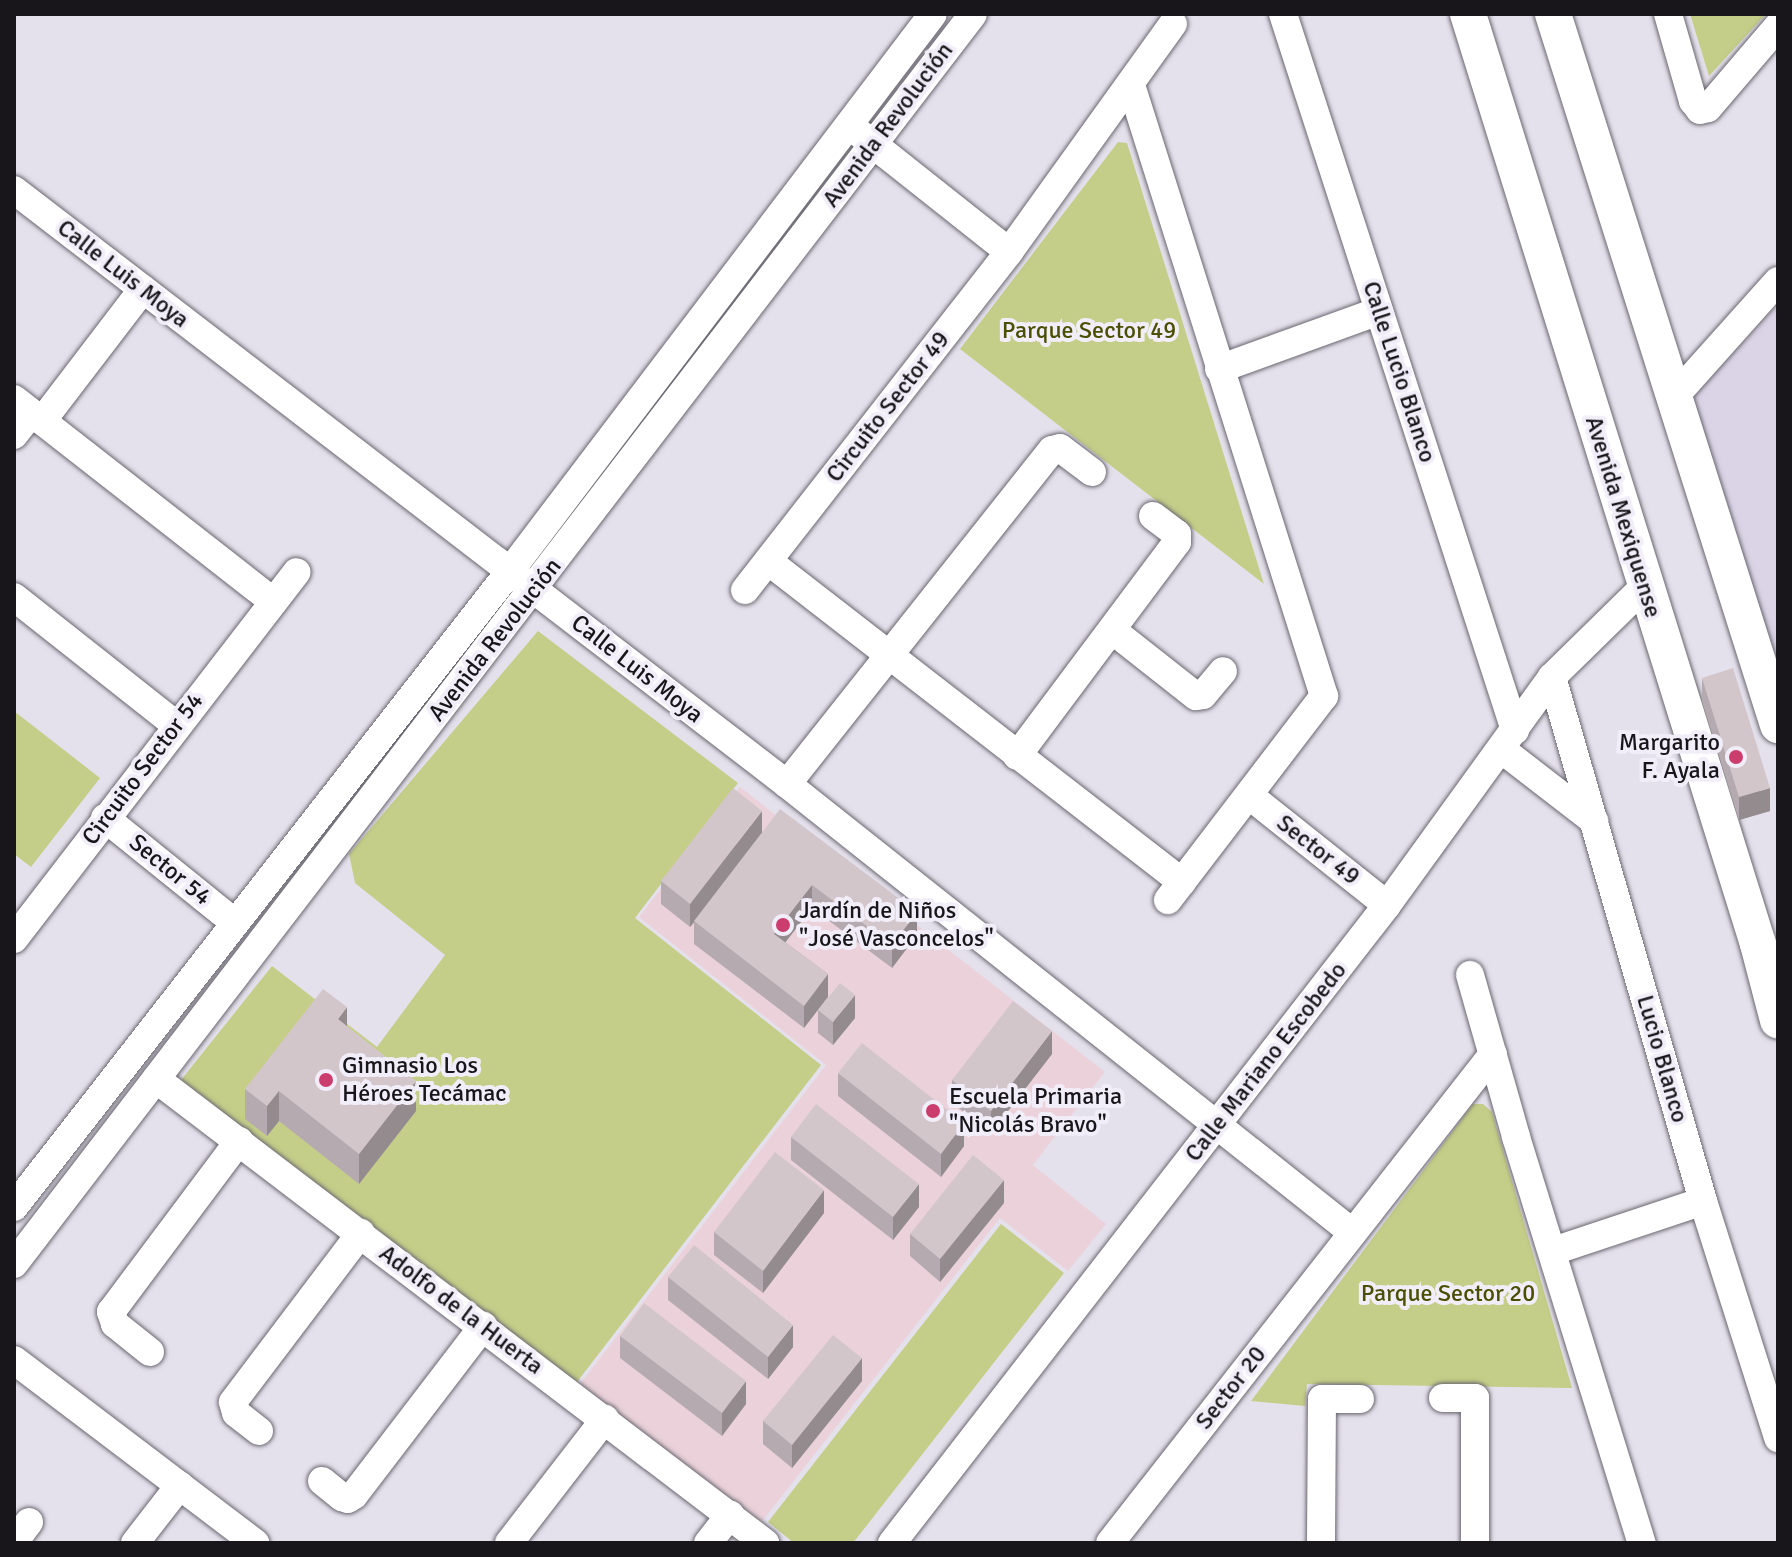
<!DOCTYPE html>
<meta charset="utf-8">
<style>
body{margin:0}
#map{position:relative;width:1792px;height:1557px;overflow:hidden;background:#e5e1ec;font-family:Signika,sans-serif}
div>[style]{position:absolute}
.built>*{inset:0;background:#dad4e6}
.education>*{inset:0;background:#ebd2da}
.green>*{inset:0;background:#c5ce88}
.roads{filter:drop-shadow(0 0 2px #6a6770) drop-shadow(0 0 2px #6a6770)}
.minor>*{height:28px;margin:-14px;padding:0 14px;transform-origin:14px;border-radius:14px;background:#fff}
.major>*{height:36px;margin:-18px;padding:0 18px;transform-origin:18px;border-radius:18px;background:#fff}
.wall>*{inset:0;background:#b5aaaf}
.shaded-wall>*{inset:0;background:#938b8e}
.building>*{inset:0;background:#d2c6cb}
.dots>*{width:22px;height:22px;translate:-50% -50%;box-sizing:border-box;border:4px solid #f2eef9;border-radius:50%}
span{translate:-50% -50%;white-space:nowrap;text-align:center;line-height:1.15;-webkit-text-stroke:8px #f2eef9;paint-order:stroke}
.street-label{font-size:24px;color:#18161a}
.park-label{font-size:24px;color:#4a4f02}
.poi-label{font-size:24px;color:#18161a}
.right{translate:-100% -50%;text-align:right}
.left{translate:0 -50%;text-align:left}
.frame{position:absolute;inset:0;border:16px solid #18161a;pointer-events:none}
</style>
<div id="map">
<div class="built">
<i style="clip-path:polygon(1778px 305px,1778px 714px,1682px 407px)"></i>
</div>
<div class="education">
<i style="clip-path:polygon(740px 787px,1105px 1072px,1033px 1165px,1106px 1224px,1068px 1271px,1000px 1218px,760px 1524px,580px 1384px,826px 1065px,639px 917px)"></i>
</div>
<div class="green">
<i style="clip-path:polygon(1690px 14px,1766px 14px,1709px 76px)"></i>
<i style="clip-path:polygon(1118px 142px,1127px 143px,1264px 584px,960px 349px)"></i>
<i style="clip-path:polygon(538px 631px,738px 783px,635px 918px,821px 1065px,577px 1382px,181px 1080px,272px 966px,377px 1047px,445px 955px,355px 883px,349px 854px)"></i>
<i style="clip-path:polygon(14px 711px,100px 778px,31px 867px,14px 854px)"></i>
<i style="clip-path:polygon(1473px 1104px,1483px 1104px,1492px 1112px,1572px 1388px,1307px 1384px,1305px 1406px,1251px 1401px)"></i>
<i style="clip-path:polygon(1001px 1224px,1064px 1273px,853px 1543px,794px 1543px,768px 1522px)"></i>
</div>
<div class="roads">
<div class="minor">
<i style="left:1283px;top:14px;width:753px;rotate:72.05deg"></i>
<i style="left:1668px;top:14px;width:91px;rotate:74deg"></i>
<i style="left:1693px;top:101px;width:11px;rotate:52deg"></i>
<i style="left:1700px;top:110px;width:8px;rotate:-14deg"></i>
<i style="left:1708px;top:108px;width:108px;rotate:-49.5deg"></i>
<i style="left:1131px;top:85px;width:641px;rotate:72.47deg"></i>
<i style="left:1324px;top:696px;width:257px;rotate:127.4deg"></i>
<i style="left:859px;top:133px;width:191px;rotate:38.4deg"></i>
<i style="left:14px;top:190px;width:975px;rotate:37.54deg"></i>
<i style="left:787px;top:784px;width:722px;rotate:38.42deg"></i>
<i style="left:1219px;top:369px;width:170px;rotate:-19.9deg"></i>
<i style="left:1675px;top:396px;width:154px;rotate:-48.2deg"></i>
<i style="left:14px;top:399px;width:328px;rotate:38deg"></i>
<i style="left:42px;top:421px;width:166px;rotate:-52.6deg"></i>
<i style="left:14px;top:435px;width:28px;rotate:-52deg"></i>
<i style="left:768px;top:561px;width:524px;rotate:37.79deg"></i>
<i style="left:745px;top:590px;width:429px;rotate:-52deg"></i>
<i style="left:1009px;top:252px;width:281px;rotate:-54.3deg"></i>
<i style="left:14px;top:597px;width:206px;rotate:38.3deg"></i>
<i style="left:1112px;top:630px;width:107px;rotate:38.2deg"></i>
<i style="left:1196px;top:696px;width:7px;rotate:-8deg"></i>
<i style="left:1203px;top:695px;width:31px;rotate:-50deg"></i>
<i style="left:1552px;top:677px;width:545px;rotate:73.92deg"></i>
<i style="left:1703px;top:1201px;width:249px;rotate:72.4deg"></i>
<i style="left:1501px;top:749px;width:118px;rotate:37.7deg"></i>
<i style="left:1017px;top:756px;width:267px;rotate:-53.2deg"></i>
<i style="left:1177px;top:542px;width:8px;rotate:-90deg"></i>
<i style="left:1177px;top:534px;width:30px;rotate:-143deg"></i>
<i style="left:787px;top:784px;width:426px;rotate:-51.6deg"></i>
<i style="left:1052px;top:450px;width:8px;rotate:-14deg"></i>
<i style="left:1060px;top:448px;width:40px;rotate:37deg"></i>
<i style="left:1250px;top:796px;width:175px;rotate:38.5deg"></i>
<i style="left:105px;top:818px;width:167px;rotate:38.9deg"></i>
<i style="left:14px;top:939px;width:463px;rotate:-52.4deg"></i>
<i style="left:1470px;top:975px;width:168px;rotate:74.1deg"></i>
<i style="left:1516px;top:1137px;width:425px;rotate:72.8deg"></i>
<i style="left:156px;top:1079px;width:766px;rotate:37.3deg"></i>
<i style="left:14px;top:1207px;width:807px;rotate:-52.05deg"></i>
<i style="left:510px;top:571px;width:699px;rotate:-52.79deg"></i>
<i style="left:1553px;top:1251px;width:158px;rotate:-18.4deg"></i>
<i style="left:14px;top:1264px;width:1575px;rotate:-52.5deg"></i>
<i style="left:150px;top:1352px;width:45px;rotate:-141.3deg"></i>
<i style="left:115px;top:1324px;width:13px;rotate:-108deg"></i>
<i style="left:111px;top:1312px;width:214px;rotate:-53.2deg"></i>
<i style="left:14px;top:1360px;width:303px;rotate:37.2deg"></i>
<i style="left:1443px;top:1398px;width:32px"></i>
<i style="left:1475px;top:1398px;width:145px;rotate:90deg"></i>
<i style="left:259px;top:1431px;width:29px;rotate:-142deg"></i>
<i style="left:236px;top:1413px;width:11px;rotate:-105deg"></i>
<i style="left:233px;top:1402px;width:212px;rotate:-52.9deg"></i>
<i style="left:322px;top:1481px;width:26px;rotate:39deg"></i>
<i style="left:342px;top:1497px;width:6px;rotate:18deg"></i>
<i style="left:348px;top:1499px;width:7px;rotate:-34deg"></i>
<i style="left:354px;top:1495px;width:213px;rotate:-52.6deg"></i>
<i style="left:14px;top:1542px;width:25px;rotate:-53deg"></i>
<i style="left:135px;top:1543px;width:73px;rotate:-52.2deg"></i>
<i style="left:509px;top:1543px;width:157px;rotate:-52.3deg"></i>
<i style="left:708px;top:1543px;width:36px;rotate:-52deg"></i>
<i style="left:892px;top:1543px;width:808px;rotate:-52.19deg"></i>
<i style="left:1387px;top:905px;width:281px;rotate:-54.1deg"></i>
<i style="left:1552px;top:677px;width:130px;rotate:-44.4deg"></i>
<i style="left:1110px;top:1543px;width:621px;rotate:-51.93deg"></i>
<i style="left:1321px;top:1543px;width:144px;rotate:-89.6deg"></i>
<i style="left:1322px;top:1399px;width:38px"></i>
</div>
<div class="major">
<i style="left:1468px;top:14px;width:974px;rotate:72.68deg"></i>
<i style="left:1758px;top:944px;width:79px;rotate:75.3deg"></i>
<i style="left:1553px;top:14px;width:746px;rotate:72.44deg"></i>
</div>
</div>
<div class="wall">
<i style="clip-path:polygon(1702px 678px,1770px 811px,1739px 820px,1702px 701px)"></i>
<i style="clip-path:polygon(762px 832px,917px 935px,892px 968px,812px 908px,785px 942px,828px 974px,804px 1028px,694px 944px,694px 923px,690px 927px,661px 904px,661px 881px)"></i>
<i style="clip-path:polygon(818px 1010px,855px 1018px,833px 1045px,818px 1033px)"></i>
<i style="clip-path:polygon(347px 1027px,416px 1111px,359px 1184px,279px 1121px,267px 1136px,245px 1119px,245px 1089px)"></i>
<i style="clip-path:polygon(1052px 1054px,991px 1133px,952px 1103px,952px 1080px)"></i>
<i style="clip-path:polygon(838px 1073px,964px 1146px,941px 1177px,838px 1096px)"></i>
<i style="clip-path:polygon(791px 1137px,919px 1207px,893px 1240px,791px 1160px)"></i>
<i style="clip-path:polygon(1004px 1203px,940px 1282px,910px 1256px,910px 1234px)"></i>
<i style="clip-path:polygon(824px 1213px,763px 1293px,714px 1255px,714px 1232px)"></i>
<i style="clip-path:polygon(668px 1277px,793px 1347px,768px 1379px,668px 1300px)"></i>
<i style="clip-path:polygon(620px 1336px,746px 1404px,722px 1436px,620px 1358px)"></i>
<i style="clip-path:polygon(862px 1381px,792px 1468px,763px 1444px,763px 1421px)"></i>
</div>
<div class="shaded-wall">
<i style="clip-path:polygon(1770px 788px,1770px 811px,1739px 820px,1739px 797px)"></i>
<i style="clip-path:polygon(762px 811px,762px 833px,690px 927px,690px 904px)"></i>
<i style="clip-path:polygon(812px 885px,812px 908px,774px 957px,774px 934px)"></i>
<i style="clip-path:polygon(917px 912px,917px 935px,892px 968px,892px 945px)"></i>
<i style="clip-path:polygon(828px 974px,828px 997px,804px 1028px,804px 1006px)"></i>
<i style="clip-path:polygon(855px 995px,855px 1018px,833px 1045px,833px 1022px)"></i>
<i style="clip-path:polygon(347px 1007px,347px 1037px,338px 1019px)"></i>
<i style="clip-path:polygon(1052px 1031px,1052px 1054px,991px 1133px,991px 1111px)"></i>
<i style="clip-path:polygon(416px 1081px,416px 1111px,359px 1184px,359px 1154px)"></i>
<i style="clip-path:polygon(279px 1091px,279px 1121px,267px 1136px,267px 1106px)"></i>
<i style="clip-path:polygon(964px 1123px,964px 1146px,941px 1177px,941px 1154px)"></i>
<i style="clip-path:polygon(1004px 1180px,1004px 1203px,940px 1282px,940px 1259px)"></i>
<i style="clip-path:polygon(919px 1184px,919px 1207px,893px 1240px,893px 1217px)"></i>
<i style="clip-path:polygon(824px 1190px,824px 1213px,763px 1293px,763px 1271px)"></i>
<i style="clip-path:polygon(793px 1325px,793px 1347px,768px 1379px,768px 1357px)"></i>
<i style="clip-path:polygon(862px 1358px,862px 1381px,792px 1468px,792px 1445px)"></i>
<i style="clip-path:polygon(746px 1381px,746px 1404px,722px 1436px,722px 1413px)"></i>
</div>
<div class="building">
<i style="clip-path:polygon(1733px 668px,1770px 788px,1739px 797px,1702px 678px)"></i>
<i style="clip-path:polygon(733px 788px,762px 811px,690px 904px,661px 881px)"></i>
<i style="clip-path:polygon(780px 809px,917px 912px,892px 945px,812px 885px,774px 934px,828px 974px,804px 1006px,694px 921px)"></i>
<i style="clip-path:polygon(840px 983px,855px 995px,833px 1022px,818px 1010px)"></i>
<i style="clip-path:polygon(323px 989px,347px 1007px,338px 1019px,416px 1081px,359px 1154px,279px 1091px,267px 1106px,245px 1089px)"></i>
<i style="clip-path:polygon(1013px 1001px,1052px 1031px,991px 1111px,952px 1080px)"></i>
<i style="clip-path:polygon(862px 1043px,964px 1123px,941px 1154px,838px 1073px)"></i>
<i style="clip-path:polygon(816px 1104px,919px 1184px,893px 1217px,791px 1137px)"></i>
<i style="clip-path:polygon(775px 1152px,824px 1190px,763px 1271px,714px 1232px)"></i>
<i style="clip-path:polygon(973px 1155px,1004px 1180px,940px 1259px,910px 1234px)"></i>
<i style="clip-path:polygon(694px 1245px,793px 1325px,768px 1357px,668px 1277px)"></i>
<i style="clip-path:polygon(644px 1303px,746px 1381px,722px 1413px,620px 1336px)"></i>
<i style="clip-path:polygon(833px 1335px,862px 1358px,792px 1445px,763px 1421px)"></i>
</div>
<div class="dots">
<i style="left:1736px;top:757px;background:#ca3d6d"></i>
<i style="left:783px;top:925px;background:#ca3d6d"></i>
<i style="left:326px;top:1080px;background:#ca3d6d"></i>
<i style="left:933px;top:1111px;background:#ca3d6d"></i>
</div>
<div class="street-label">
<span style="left:888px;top:125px;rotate:-53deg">Avenida Revolución</span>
<span style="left:123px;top:274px;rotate:38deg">Calle Luis Moya</span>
<span style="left:1399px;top:372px;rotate:72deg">Calle Lucio Blanco</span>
<span style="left:888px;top:407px;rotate:-52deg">Circuito Sector 49</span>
<span style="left:1623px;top:517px;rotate:73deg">Avenida Mexiquense</span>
<span style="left:495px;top:640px;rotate:-52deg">Avenida Revolución</span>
<span style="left:637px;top:669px;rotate:38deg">Calle Luis Moya</span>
<span style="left:143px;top:769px;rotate:-53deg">Circuito Sector 54</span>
<span style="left:1318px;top:850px;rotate:38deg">Sector 49</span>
<span style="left:170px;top:870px;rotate:39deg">Sector 54</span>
<span style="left:1662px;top:1059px;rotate:74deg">Lucio Blanco</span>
<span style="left:1266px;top:1062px;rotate:-52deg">Calle Mariano Escobedo</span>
<span style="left:461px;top:1310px;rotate:37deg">Adolfo de la Huerta</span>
<span style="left:1231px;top:1388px;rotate:-52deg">Sector 20</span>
</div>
<div class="park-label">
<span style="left:1089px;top:331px">Parque Sector 49</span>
<span style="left:1448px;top:1294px">Parque Sector 20</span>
</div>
<div class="poi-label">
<span class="right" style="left:1720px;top:757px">Margarito<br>F. Ayala</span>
<span class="left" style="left:799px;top:925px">Jardín de Niños<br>"José Vasconcelos"</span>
<span class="left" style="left:342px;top:1080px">Gimnasio Los<br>Héroes Tecámac</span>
<span class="left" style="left:949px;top:1111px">Escuela Primaria<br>"Nicolás Bravo"</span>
</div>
<div class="frame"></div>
</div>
